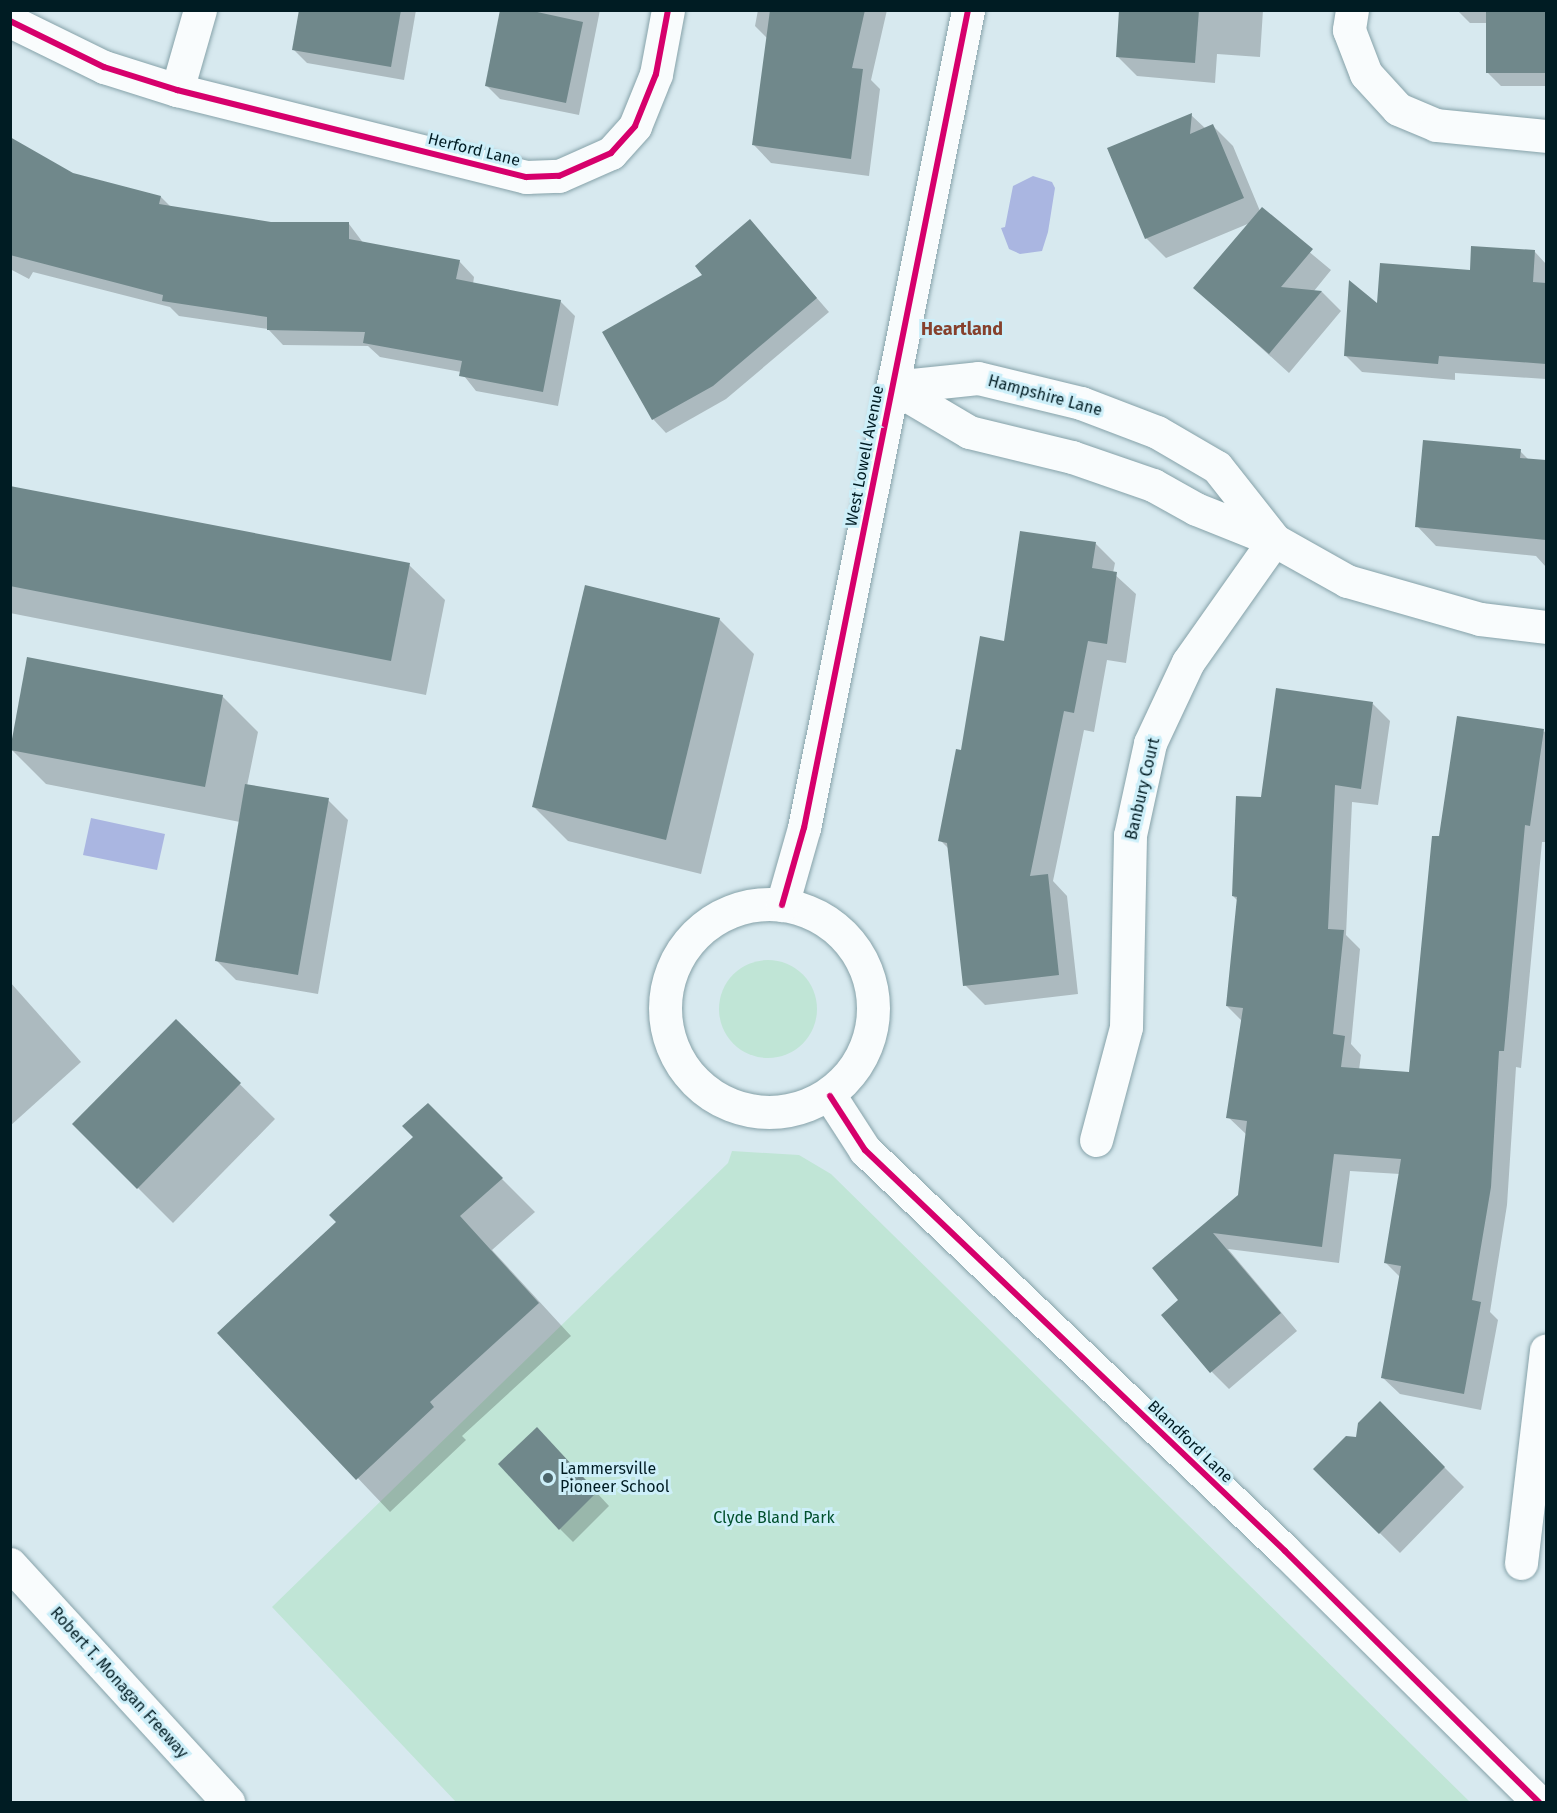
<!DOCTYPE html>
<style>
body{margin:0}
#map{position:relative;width:1557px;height:1813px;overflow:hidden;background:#d7e9ef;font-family:"Fira Sans",sans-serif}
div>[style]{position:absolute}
.green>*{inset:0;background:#c0e5d6}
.round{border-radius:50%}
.water>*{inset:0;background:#aab6e1}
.shadow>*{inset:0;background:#0003}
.building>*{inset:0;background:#70888b}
.roads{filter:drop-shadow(0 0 2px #86a2a9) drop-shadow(0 0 2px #86a2a9)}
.street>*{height:33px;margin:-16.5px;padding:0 16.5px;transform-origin:16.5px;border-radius:16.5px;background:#f9fcfd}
.secondary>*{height:33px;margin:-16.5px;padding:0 16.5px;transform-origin:16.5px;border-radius:16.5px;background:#f9fcfd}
.secondary>.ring{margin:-16.5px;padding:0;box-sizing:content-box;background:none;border:33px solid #f9fcfd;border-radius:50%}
.highway>*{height:33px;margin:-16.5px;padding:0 16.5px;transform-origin:16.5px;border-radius:16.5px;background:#f9fcfd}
.cycleway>*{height:6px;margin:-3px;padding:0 3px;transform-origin:3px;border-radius:3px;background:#d6006c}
.dots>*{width:16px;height:16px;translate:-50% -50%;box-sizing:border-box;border:3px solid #cdeff9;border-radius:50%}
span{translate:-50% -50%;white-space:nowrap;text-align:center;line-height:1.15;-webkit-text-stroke:6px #cdeff9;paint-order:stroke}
.street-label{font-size:16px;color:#001c23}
.poi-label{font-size:16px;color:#001c23}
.left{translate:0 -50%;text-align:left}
.park-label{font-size:16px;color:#00502d}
.neighbourhood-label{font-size:18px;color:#86412d;font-weight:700}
.frame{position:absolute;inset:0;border:12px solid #001c23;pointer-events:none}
</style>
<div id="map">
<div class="green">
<i class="round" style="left:719px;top:960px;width:98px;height:98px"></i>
<i style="clip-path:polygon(732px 1151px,799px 1155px,831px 1174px,1470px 1802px,456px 1802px,272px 1607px,728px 1163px)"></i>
</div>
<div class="water">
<i style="clip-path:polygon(1033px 176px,1052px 182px,1055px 188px,1048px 232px,1042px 251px,1020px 254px,1009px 249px,1001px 228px,1005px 227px,1013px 186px)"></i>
<i style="clip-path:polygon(91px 818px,165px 834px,157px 870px,83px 855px)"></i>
</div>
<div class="shadow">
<i style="clip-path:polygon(301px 10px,416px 10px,404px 80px,307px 63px,294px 50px)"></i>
<i style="clip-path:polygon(502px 10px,600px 10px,579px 115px,500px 99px,487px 86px)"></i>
<i style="clip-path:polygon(758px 10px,887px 10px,871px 80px,880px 89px,869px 176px,771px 163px,753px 144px,768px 39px,755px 26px)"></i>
<i style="clip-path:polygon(1120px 10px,1263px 10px,1260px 57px,1217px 54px,1215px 83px,1137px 76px,1117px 56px)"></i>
<i style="clip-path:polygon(1457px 10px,1546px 10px,1546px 86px,1501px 86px,1488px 73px,1488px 23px,1470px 23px)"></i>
<i style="clip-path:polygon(1191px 115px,1206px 129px,1213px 126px,1233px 146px,1260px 211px,1331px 270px,1314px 291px,1322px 292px,1341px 311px,1289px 373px,1195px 288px,1250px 223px,1166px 258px,1146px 238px)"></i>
<i style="clip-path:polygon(10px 138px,73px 174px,161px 197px,171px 207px,270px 223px,349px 224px,364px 244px,459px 261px,474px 277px,473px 284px,560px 301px,575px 316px,558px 406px,476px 391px,461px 372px,380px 357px,368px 346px,283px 345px,268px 329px,179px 316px,170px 307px,33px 272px,29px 279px,10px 269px)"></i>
<i style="clip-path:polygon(750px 221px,829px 312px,726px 399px,666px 433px,653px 419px,705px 276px)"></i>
<i style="clip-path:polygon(1535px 252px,1546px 264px,1546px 379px,1455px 373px,1455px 380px,1362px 372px,1345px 355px,1378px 306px)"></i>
<i style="clip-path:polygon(1520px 451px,1530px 461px,1546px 462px,1546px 567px,1536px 556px,1436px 546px,1417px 526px)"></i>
<i style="clip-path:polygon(10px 488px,409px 565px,445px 600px,426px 695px,10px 613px)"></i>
<i style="clip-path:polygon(1095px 543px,1115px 563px,1113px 573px,1136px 594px,1126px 663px,1107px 660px,1094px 732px,1084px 730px,1053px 881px,1067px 896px,1078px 994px,985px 1005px,965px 985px,950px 850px,940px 840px,962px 752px,1006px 642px)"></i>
<i style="clip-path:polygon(719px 619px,754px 654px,701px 874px,568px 841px,533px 806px)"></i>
<i style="clip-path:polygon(222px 696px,258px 732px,247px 786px,328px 800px,348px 820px,318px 994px,236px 980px,216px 960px,240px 822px,46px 784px,11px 749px)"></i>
<i style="clip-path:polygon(1373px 704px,1390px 721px,1378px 805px,1352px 802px,1346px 935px,1360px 949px,1351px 1044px,1361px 1055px,1359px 1070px,1411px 1073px,1441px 838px,1544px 731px,1546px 734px,1546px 842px,1542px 842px,1521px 1068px,1516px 1067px,1507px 1205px,1490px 1312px,1498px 1320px,1481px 1410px,1400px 1394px,1382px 1377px,1401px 1278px,1386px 1263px,1400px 1174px,1350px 1171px,1339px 1263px,1228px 1249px,1297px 1331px,1229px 1389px,1212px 1372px,1180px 1300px,1154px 1268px,1240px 1196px,1247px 1135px,1228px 1117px,1242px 1021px,1227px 1006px,1238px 901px,1233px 896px,1262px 799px)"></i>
<i style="clip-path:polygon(10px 982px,81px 1062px,10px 1126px)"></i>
<i style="clip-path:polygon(176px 1021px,275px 1119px,173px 1223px,74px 1124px)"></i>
<i style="clip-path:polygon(428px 1105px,535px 1212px,492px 1250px,571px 1336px,462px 1436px,466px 1440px,390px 1512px,220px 1333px,338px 1222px,415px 1138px)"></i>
<i style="clip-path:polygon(1380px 1403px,1464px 1487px,1400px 1553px,1315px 1469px,1357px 1439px)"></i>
<i style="clip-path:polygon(550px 1442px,609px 1506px,573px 1542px,560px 1529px)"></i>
</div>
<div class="building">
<i style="clip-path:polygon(299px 10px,401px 10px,391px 67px,292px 50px)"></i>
<i style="clip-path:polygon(500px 10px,528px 10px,583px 22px,566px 103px,485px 86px)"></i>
<i style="clip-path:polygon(770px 10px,865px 10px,852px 68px,863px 69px,851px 159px,752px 145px)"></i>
<i style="clip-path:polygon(1119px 10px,1199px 10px,1195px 63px,1116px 57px)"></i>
<i style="clip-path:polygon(1486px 10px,1546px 10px,1546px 73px,1486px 73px)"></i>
<i style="clip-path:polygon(1192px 113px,1190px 134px,1213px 124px,1244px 198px,1145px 239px,1107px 148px)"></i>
<i style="clip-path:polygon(10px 137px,73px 173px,161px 196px,159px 204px,271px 222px,349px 222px,349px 239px,460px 260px,456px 279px,561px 300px,543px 392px,459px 376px,462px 361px,363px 343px,365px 332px,267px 330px,267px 317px,162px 301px,163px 295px,10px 255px)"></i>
<i style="clip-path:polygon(1262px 207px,1313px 249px,1281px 287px,1322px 291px,1269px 354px,1193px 288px)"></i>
<i style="clip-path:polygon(750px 219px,817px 298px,713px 386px,652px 420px,602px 332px,702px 275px,695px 266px)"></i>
<i style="clip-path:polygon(1471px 246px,1535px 250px,1533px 282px,1546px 283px,1546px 364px,1439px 356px,1438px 364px,1344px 356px,1349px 280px,1377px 303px,1380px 263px,1470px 270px)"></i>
<i style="clip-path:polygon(1423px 440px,1521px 449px,1520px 458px,1546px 460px,1546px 540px,1415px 527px)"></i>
<i style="clip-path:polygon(10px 486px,410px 563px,391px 661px,10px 586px)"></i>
<i style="clip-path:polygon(1020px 531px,1096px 542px,1092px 568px,1117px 572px,1107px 644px,1088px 641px,1074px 713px,1064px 711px,1030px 876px,1048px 874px,1059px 975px,963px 986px,947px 843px,938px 841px,956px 749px,961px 750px,980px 636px,1004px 641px)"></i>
<i style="clip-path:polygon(585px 585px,720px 618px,666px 840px,532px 807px)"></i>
<i style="clip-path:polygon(27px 657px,223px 695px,205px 787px,10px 750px)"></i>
<i style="clip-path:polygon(1276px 688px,1373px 702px,1361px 789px,1335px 785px,1328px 929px,1344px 930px,1333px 1034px,1345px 1036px,1341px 1067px,1409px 1072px,1432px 836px,1439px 836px,1457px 716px,1544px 729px,1530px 826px,1525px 825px,1504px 1051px,1499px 1051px,1491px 1187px,1472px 1300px,1481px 1302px,1464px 1394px,1381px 1378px,1401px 1266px,1384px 1263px,1401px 1159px,1334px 1154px,1322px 1247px,1213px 1233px,1281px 1313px,1210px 1373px,1161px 1315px,1178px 1300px,1152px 1268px,1238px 1195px,1247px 1121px,1226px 1118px,1243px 1008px,1226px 1006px,1237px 897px,1232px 896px,1236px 796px,1261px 797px)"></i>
<i style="clip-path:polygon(245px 784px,329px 798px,298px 975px,215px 961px)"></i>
<i style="clip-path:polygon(176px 1019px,241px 1083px,137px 1189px,72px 1124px)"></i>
<i style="clip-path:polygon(428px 1103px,503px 1178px,460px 1216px,539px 1303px,430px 1402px,434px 1407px,356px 1480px,217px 1333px,336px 1222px,329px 1215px,413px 1137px,402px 1126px)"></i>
<i style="clip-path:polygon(1380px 1401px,1445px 1467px,1379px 1534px,1313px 1469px,1346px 1436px,1356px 1437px,1358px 1423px)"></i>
<i style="clip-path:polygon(537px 1427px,597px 1492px,559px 1530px,498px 1464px)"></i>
</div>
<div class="roads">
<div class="street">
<i style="left:1352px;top:10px;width:20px;rotate:99deg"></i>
<i style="left:1349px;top:30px;width:47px;rotate:68.9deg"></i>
<i style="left:1366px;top:74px;width:47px;rotate:47.6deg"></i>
<i style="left:1398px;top:109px;width:41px;rotate:22.8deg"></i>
<i style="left:1436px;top:125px;width:111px;rotate:5.7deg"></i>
<i style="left:10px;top:21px;width:105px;rotate:26.1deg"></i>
<i style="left:104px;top:67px;width:77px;rotate:17.5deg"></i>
<i style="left:177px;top:90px;width:360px;rotate:14deg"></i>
<i style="left:526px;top:177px;width:33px;rotate:-2deg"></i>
<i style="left:559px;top:176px;width:57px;rotate:-23.9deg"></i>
<i style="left:611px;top:153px;width:36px;rotate:-48deg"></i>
<i style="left:635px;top:126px;width:56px;rotate:-68deg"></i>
<i style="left:656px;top:74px;width:65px;rotate:-79.4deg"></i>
<i style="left:177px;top:90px;width:83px;rotate:-74deg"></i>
<i style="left:893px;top:387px;width:88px;rotate:30.6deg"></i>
<i style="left:969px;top:432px;width:106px;rotate:13.6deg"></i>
<i style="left:1072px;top:457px;width:86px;rotate:19.1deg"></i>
<i style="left:1153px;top:485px;width:49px;rotate:29.2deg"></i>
<i style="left:1196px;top:509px;width:84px;rotate:21.7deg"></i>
<i style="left:1274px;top:540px;width:84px;rotate:29.3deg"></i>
<i style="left:1347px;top:581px;width:138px;rotate:15.9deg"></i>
<i style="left:1480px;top:619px;width:66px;rotate:6.9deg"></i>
<i style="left:893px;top:387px;width:85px;rotate:-6deg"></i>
<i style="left:978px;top:378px;width:106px;rotate:13.6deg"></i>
<i style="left:1081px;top:403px;width:81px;rotate:20.9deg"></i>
<i style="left:1157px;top:432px;width:69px;rotate:30.3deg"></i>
<i style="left:1217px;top:467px;width:90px;rotate:51.7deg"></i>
<i style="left:830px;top:1096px;width:64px;rotate:57.1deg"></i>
<i style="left:865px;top:1150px;width:581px;rotate:43.67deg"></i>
<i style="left:1285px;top:1551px;width:357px;rotate:44.7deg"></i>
<i style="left:1096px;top:1140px;width:117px;rotate:-75.1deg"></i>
<i style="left:1126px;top:1027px;width:192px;rotate:-88.8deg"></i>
<i style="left:1130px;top:835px;width:94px;rotate:-77.7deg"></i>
<i style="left:1150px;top:743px;width:89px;rotate:-64.9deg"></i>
<i style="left:1188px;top:662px;width:149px;rotate:-54.8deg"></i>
<i style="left:1521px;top:1563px;width:214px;rotate:-83.3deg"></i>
</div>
<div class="secondary">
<i class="ring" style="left:665px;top:904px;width:175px;height:175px"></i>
<i style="left:782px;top:905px;width:80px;rotate:-74.1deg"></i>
<i style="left:804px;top:828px;width:834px;rotate:-78.66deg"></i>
</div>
<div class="highway">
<i style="left:10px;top:1564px;width:323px;rotate:47.5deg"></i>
</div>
</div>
<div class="cycleway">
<i style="left:10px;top:21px;width:105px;rotate:26.1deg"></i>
<i style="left:104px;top:67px;width:77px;rotate:17.5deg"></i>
<i style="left:177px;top:90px;width:360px;rotate:14deg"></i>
<i style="left:526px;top:177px;width:33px;rotate:-2deg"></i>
<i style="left:559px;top:176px;width:57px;rotate:-23.9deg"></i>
<i style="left:611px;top:153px;width:36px;rotate:-48deg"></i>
<i style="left:635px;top:126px;width:56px;rotate:-68deg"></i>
<i style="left:656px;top:74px;width:65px;rotate:-79.4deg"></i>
<i style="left:782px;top:905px;width:80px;rotate:-74.1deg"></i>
<i style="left:804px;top:828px;width:834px;rotate:-78.66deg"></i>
<i style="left:830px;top:1096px;width:64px;rotate:57.1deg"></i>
<i style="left:865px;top:1150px;width:581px;rotate:43.67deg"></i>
<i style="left:1285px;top:1551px;width:357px;rotate:44.7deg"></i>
</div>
<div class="dots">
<i style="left:548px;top:1478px;background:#4b646a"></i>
</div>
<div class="street-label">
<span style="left:474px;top:150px;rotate:14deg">Herford Lane</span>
<span style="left:1045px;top:396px;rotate:15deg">Hampshire Lane</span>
<span style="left:865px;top:456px;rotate:-79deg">West Lowell Avenue</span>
<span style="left:1143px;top:789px;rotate:-77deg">Banbury Court</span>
<span style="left:1190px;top:1442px;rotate:44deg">Blandford Lane</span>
<span style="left:119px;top:1683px;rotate:48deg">Robert T. Monagan Freeway</span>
</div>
<div class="poi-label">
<span class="left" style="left:560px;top:1478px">Lammersville<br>Pioneer School</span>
</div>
<div class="park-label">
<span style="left:774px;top:1518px">Clyde Bland Park</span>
</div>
<div class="neighbourhood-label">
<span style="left:962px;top:329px">Heartland</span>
</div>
<div class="frame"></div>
</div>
